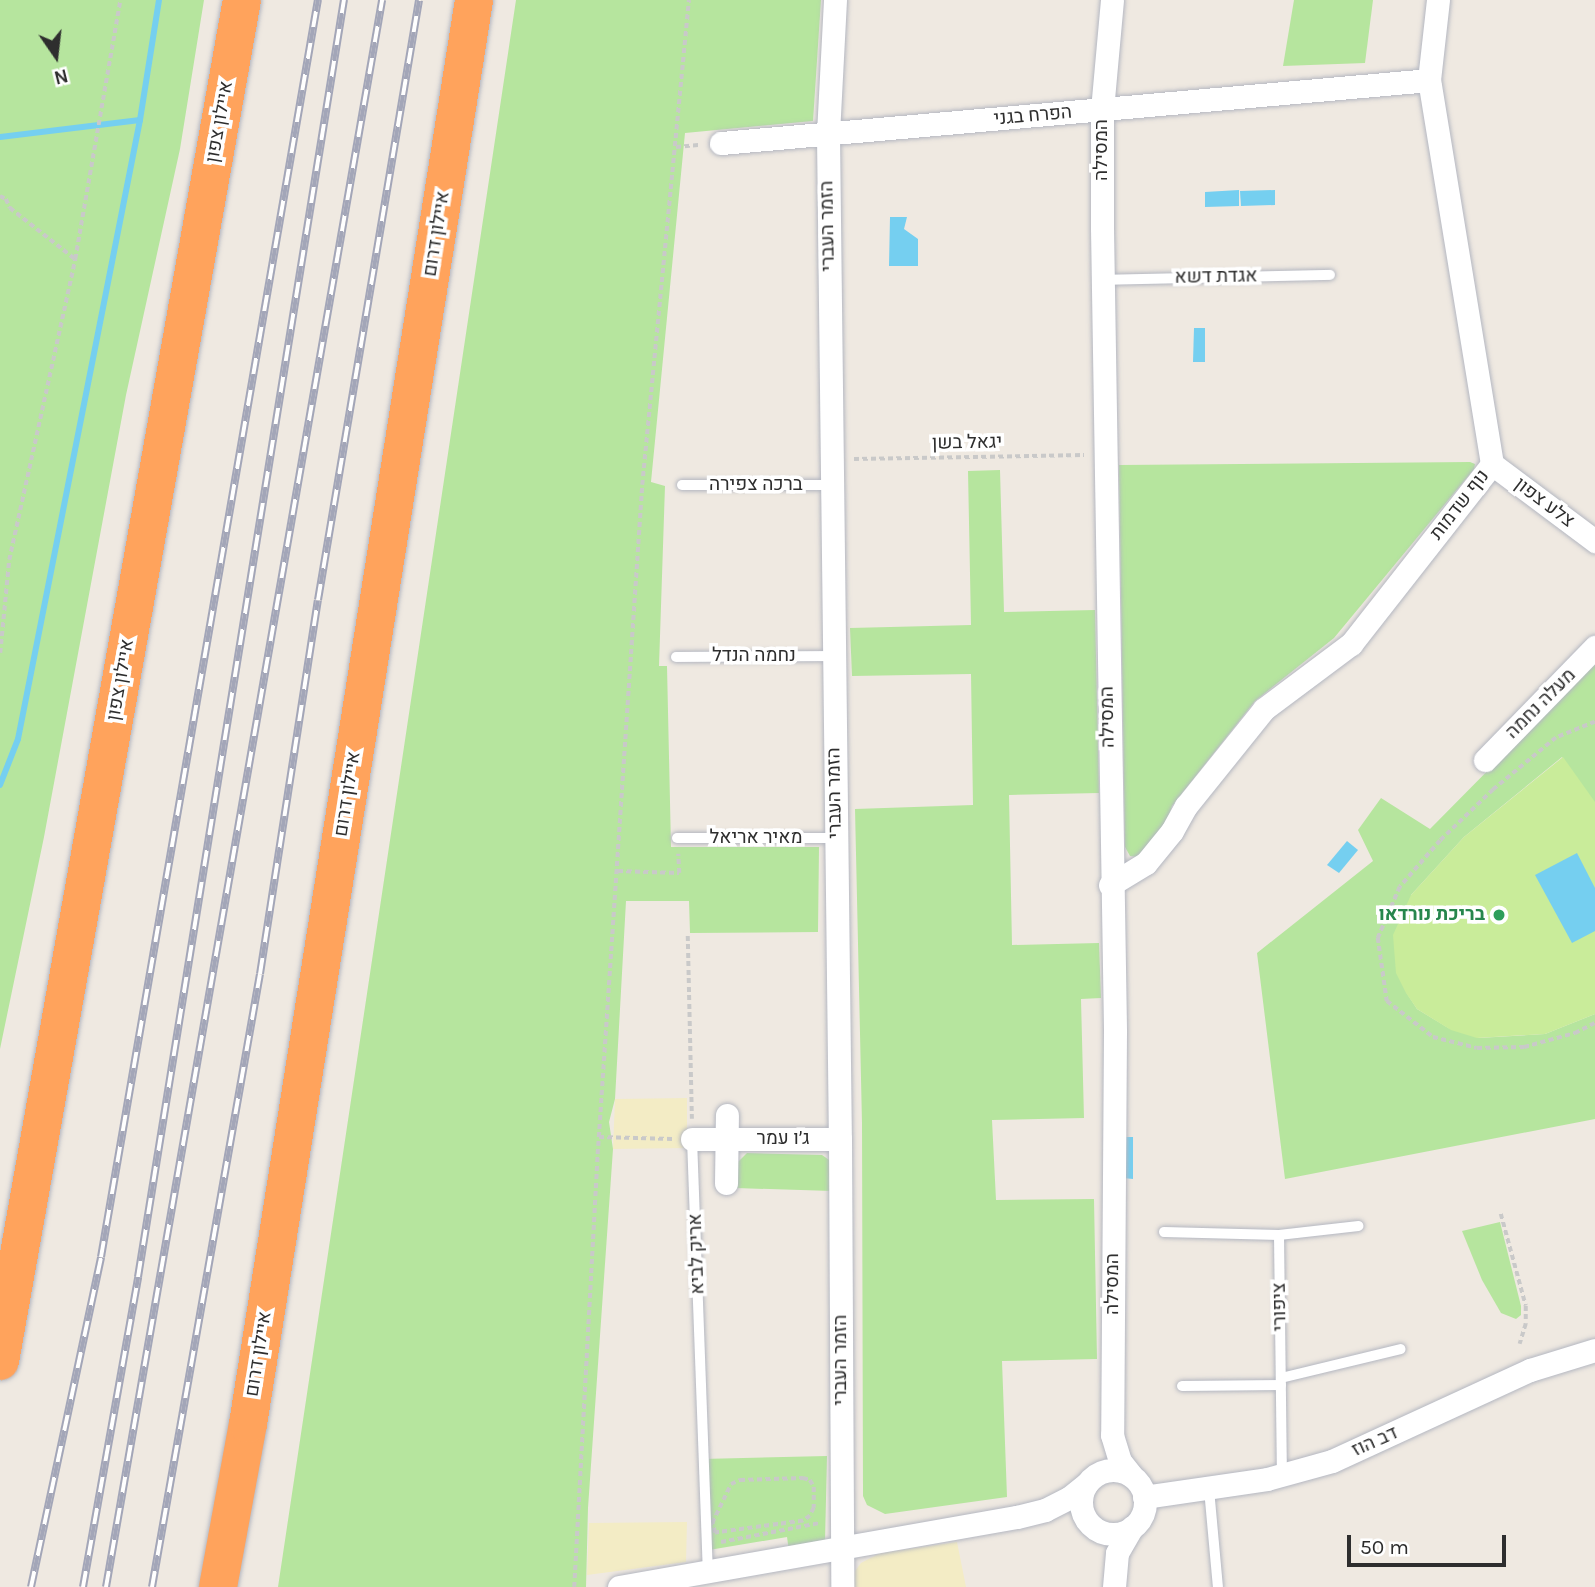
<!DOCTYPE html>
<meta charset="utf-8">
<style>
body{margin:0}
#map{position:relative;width:1595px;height:1587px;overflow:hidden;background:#efe9e1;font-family:Karla,Heebo,sans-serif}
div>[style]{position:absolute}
.green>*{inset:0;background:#b6e59e}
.sand>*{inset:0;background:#f3ecc5}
.pitch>*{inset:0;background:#c9ec9a}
.water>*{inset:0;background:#75cff0}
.stream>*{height:6px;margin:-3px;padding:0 3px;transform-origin:3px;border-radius:3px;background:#75cff0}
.path>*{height:3.5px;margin-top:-1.75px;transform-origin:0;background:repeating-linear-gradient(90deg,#c9c9c9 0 5px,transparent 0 8.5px)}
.roads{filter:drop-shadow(0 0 2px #b4b7c1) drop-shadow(0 0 2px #b4b7c1)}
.service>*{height:10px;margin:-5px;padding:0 5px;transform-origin:5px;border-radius:5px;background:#fff}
.minor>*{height:23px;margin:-11.5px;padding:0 11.5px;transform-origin:11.5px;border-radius:11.5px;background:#fff}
.minor>.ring{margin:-11.5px;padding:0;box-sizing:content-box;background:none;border:23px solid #fff;border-radius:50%}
.motorway>*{height:38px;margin:-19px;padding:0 19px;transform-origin:19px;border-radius:19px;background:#ffa35c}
.rail>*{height:8px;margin-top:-4px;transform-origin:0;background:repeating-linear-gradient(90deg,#fff 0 16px,#a3a6b8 0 32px);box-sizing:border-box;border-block:2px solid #a3a6b8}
.dots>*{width:19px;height:19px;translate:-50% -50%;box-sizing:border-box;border:4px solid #fff;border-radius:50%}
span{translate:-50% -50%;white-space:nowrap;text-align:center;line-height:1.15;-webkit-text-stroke:7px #fff;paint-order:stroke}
.street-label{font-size:19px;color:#2e2e2e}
.leisure-label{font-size:19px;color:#27864d;font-weight:700}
.right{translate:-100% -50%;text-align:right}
.north{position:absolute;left:21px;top:21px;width:70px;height:70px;-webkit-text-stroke:5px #fff;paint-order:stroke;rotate:166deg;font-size:19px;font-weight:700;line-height:28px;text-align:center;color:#2e2e2e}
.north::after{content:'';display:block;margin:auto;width:24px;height:32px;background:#2e2e2e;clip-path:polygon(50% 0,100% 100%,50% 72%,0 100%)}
.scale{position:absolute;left:1347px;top:1535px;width:159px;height:32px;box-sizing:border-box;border:4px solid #2e2e2e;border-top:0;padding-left:9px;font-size:21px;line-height:24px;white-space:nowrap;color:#2e2e2e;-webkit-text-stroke:5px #fff;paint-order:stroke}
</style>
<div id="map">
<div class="green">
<i style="clip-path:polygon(0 0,204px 0,180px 149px,126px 395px,44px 837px,0 1049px)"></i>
<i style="clip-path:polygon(516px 0,821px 0,813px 121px,685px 133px,651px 482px,665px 486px,659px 666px,667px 666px,671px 847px,819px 847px,818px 932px,690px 933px,689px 901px,626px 901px,615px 1099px,609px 1122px,613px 1149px,588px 1508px,586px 1587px,278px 1587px)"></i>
<i style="clip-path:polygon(1294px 0,1373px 0,1365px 63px,1283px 66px)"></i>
<i style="clip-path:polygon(1470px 462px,1475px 464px,1474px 469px,1334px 638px,1255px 701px,1172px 806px,1164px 830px,1138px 857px,1130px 856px,1125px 847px,1119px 465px)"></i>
<i style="clip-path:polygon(1000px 470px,1004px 612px,1095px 610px,1099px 793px,1009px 795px,1012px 945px,1099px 943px,1101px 998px,1081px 999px,1084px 1118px,992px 1120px,996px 1200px,1094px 1199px,1097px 1359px,1002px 1361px,1007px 1497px,885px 1514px,867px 1505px,863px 1496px,862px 1123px,855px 809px,973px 805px,971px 674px,852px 676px,850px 628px,971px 625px,968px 471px)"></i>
<i style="clip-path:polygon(evenodd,1595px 662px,1595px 802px,1593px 804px,1562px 757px,1464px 837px,1411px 895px,1478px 1038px,1545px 1034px,1595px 1014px,1595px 1119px,1285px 1179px,1257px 953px,1373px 861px,1358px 830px,1381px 798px,1430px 829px,1595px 662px,1406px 992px,1450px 1029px,1417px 1009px,1406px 992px)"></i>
<i style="clip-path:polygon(747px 1153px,822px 1155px,832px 1162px,832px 1191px,736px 1188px,736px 1164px)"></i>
<i style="clip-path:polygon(1500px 1222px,1521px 1306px,1521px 1315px,1516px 1319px,1501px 1313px,1482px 1280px,1462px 1231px)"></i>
<i style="clip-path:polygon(827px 1456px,825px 1542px,789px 1551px,787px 1537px,703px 1551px,702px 1459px)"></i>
</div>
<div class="sand">
<i style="clip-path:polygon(687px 1098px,687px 1148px,613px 1149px,615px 1099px)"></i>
<i style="clip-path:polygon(687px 1522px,686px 1562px,587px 1575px,589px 1523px)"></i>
<i style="clip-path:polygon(957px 1542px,966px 1587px,851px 1587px,852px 1575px,861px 1563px,880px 1553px)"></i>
</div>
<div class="pitch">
<i style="clip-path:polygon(1563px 757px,1595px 802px,1595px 1014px,1545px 1034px,1477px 1038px,1451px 1030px,1417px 1009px,1406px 993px,1396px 973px,1393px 935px,1411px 895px,1464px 837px)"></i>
</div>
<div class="water">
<i style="clip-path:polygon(1239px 190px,1239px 206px,1205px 207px,1205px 192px)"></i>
<i style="clip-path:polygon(1275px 190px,1275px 205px,1241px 206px,1240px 191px)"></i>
<i style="clip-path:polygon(890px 217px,907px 217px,904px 229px,918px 239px,918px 266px,889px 266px)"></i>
<i style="clip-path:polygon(1194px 328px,1205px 328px,1205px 362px,1193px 362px)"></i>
<i style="clip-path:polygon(1347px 841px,1358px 850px,1339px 873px,1327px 865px)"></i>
<i style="clip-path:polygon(1577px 853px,1595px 888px,1595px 931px,1572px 943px,1535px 875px)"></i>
<i style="clip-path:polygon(1124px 1137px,1133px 1137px,1133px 1179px,1123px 1178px)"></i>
</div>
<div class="stream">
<i style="left:0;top:137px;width:141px;rotate:-6.9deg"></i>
<i style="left:0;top:785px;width:49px;rotate:-68.6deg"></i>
<i style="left:18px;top:739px;width:631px;rotate:-78.85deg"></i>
<i style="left:140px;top:120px;width:121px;rotate:-81deg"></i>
</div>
<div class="path">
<i style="left:676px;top:147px;width:25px;rotate:-5deg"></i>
<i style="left:0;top:196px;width:7px;rotate:27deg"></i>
<i style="left:6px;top:199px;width:10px;rotate:66deg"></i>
<i style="left:10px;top:208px;width:83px;rotate:38.1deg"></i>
<i style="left:854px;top:459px;width:230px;rotate:-1deg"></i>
<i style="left:0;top:653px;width:93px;rotate:-84.5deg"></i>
<i style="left:9px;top:560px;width:308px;rotate:-77.6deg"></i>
<i style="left:75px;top:259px;width:263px;rotate:-80.1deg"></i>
<i style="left:1595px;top:722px;width:42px;rotate:157.7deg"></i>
<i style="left:1556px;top:738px;width:82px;rotate:140.5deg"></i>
<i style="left:1493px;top:790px;width:74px;rotate:136.1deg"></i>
<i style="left:1440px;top:841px;width:61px;rotate:131deg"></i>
<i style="left:1400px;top:887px;width:56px;rotate:113.3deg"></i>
<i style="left:1378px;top:938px;width:64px;rotate:81.9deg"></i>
<i style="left:1387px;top:1001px;width:58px;rotate:38deg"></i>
<i style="left:1433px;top:1037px;width:45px;rotate:14deg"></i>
<i style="left:1477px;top:1048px;width:47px;rotate:-1.2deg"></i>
<i style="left:1524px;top:1047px;width:53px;rotate:-15.4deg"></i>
<i style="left:1575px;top:1033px;width:22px;rotate:-27deg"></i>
<i style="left:618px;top:871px;width:61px;rotate:1.9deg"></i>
<i style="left:679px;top:873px;width:19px;rotate:-93deg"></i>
<i style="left:688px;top:936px;width:183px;rotate:88.7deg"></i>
<i style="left:599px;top:1137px;width:74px;rotate:1.5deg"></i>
<i style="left:1501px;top:1214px;width:95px;rotate:74.8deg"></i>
<i style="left:1526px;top:1306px;width:18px;rotate:90deg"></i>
<i style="left:1526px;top:1324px;width:21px;rotate:107deg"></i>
<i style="left:803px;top:1478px;width:7px;rotate:16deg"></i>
<i style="left:810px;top:1480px;width:8px;rotate:60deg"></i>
<i style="left:814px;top:1487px;width:21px;rotate:90deg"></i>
<i style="left:814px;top:1508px;width:9px;rotate:117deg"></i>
<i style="left:810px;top:1516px;width:9px;rotate:144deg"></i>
<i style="left:803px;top:1521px;width:89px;rotate:172.2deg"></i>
<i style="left:715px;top:1533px;width:10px;rotate:-107deg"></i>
<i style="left:712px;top:1523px;width:43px;rotate:-64deg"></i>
<i style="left:731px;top:1484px;width:10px;rotate:-24deg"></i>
<i style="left:740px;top:1480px;width:63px;rotate:-1.8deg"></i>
<i style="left:721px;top:1542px;width:101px;rotate:-10.9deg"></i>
<i style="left:574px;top:1587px;width:442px;rotate:-86.9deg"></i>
<i style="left:598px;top:1146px;width:662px;rotate:-86.19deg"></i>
<i style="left:642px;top:485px;width:487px;rotate:-84.5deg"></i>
</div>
<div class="roads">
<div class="service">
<i style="left:1102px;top:280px;width:228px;rotate:-1.3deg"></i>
<i style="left:682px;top:485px;width:149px"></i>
<i style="left:676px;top:657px;width:156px;rotate:-0.4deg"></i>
<i style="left:677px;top:838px;width:159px"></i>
<i style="left:692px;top:1139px;width:433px;rotate:87.9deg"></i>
<i style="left:1164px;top:1232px;width:115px;rotate:1.5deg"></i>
<i style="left:1279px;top:1235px;width:80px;rotate:-6.5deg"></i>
<i style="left:1279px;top:1235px;width:241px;rotate:89.3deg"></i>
<i style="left:1281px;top:1378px;width:123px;rotate:-13.6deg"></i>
<i style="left:1182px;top:1386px;width:99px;rotate:-0.6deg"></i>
<i style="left:1209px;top:1489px;width:98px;rotate:84.8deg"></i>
</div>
<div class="minor">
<i style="left:835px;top:0;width:135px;rotate:93deg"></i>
<i style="left:828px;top:135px;width:1004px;rotate:89.32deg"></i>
<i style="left:840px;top:1139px;width:448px;rotate:89.7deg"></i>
<i style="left:1112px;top:0;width:110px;rotate:95.2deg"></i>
<i style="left:1102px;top:110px;width:118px;rotate:90deg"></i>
<i style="left:1102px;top:228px;width:804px;rotate:89.07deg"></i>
<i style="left:1115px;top:1032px;width:403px;rotate:90.4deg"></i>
<i style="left:1112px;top:1435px;width:27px;rotate:73deg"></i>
<i style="left:1120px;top:1461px;width:18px;rotate:52deg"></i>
<i style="left:721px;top:143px;width:711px;rotate:-5.08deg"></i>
<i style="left:1492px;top:464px;width:129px;rotate:36.8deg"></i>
<i style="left:1485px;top:760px;width:158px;rotate:-45.8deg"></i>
<i style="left:1110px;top:885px;width:42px;rotate:-31.4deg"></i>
<i style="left:1146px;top:863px;width:41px;rotate:-50.9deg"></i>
<i style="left:1172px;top:831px;width:29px;rotate:-61deg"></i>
<i style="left:1186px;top:806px;width:124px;rotate:-51.2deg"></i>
<i style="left:1264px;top:709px;width:109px;rotate:-36.8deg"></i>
<i style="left:1351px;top:644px;width:229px;rotate:-51.9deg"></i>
<i style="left:1492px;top:464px;width:389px;rotate:-99.3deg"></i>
<i style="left:1429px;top:80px;width:81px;rotate:-83.6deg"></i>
<i style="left:692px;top:1139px;width:148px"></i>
<i style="left:726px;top:1183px;width:68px;rotate:-89.2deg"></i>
<i class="ring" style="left:1081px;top:1470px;width:41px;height:41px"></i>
<i style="left:1144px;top:1497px;width:124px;rotate:-8.3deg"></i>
<i style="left:1267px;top:1479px;width:67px;rotate:-15.5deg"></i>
<i style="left:1332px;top:1461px;width:218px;rotate:-24.7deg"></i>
<i style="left:1530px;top:1370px;width:68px;rotate:-17.1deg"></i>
<i style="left:619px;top:1587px;width:404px;rotate:-10deg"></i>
<i style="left:1017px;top:1517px;width:29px;rotate:-14deg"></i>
<i style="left:1045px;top:1510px;width:27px;rotate:-27deg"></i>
<i style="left:1069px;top:1498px;width:22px;rotate:-39deg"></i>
<i style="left:1114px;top:1587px;width:34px;rotate:-85deg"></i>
<i style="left:1117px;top:1553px;width:30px;rotate:-60deg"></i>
</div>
<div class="motorway">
<i style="left:0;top:1361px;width:1382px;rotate:-79.92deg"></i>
<i style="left:218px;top:1587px;width:166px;rotate:-79.6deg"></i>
<i style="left:248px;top:1424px;width:1442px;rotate:-80.98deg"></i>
</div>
</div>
<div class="rail">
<i style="left:31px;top:1587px;width:337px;rotate:-78deg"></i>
<i style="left:101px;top:1257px;width:1276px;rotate:-80.21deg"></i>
<i style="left:83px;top:1587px;width:315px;rotate:-79.9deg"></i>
<i style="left:138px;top:1277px;width:1294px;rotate:-80.84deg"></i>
<i style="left:106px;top:1587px;width:1611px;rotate:-80.13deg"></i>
<i style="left:152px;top:1587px;width:622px;rotate:-80.01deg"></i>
<i style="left:260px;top:974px;width:378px;rotate:-81.2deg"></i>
<i style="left:318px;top:600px;width:608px;rotate:-80.44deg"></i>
</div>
<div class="dots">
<i style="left:1499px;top:915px;background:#2e9e5b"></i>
</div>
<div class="street-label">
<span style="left:1033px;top:116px;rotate:-5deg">הפרח בגני</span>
<span style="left:220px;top:122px;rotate:-80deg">איילון צפון</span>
<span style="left:1102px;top:150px;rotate:-90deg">המסילה</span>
<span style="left:828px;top:226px;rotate:-91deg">הזמר העברי</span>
<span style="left:437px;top:234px;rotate:-81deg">איילון דרום</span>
<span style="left:1216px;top:277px;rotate:-1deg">אגדת דשא</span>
<span style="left:967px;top:443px;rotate:-1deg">יגאל בשן</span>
<span style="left:756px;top:485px">ברכה צפירה</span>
<span style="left:1544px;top:503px;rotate:37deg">צלע צפון</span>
<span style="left:1460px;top:505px;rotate:-52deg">נוף שדמות</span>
<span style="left:754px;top:656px">נחמה הנדל</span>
<span style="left:121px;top:680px;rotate:-80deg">איילון צפון</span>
<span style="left:1541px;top:704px;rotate:-45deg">מעלה נחמה</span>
<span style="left:1108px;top:717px;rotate:-91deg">המסילה</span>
<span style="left:835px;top:793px;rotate:-91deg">הזמר העברי</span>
<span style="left:348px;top:794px;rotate:-81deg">איילון דרום</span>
<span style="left:756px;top:838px">מאיר אריאל</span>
<span style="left:783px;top:1139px">ג׳ו עמר</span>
<span style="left:697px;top:1254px;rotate:-92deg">אריק לביא</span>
<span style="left:1113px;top:1284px;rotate:-90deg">המסילה</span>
<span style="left:1280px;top:1307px;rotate:-91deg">ציפורי</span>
<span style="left:259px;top:1354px;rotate:-81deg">איילון דרום</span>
<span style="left:841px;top:1360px;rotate:-90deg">הזמר העברי</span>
<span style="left:1375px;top:1442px;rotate:-24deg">דב הוז</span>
</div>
<div class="leisure-label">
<span class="right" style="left:1485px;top:915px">בריכת נורדאו</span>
</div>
<div class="north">N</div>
<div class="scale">50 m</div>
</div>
